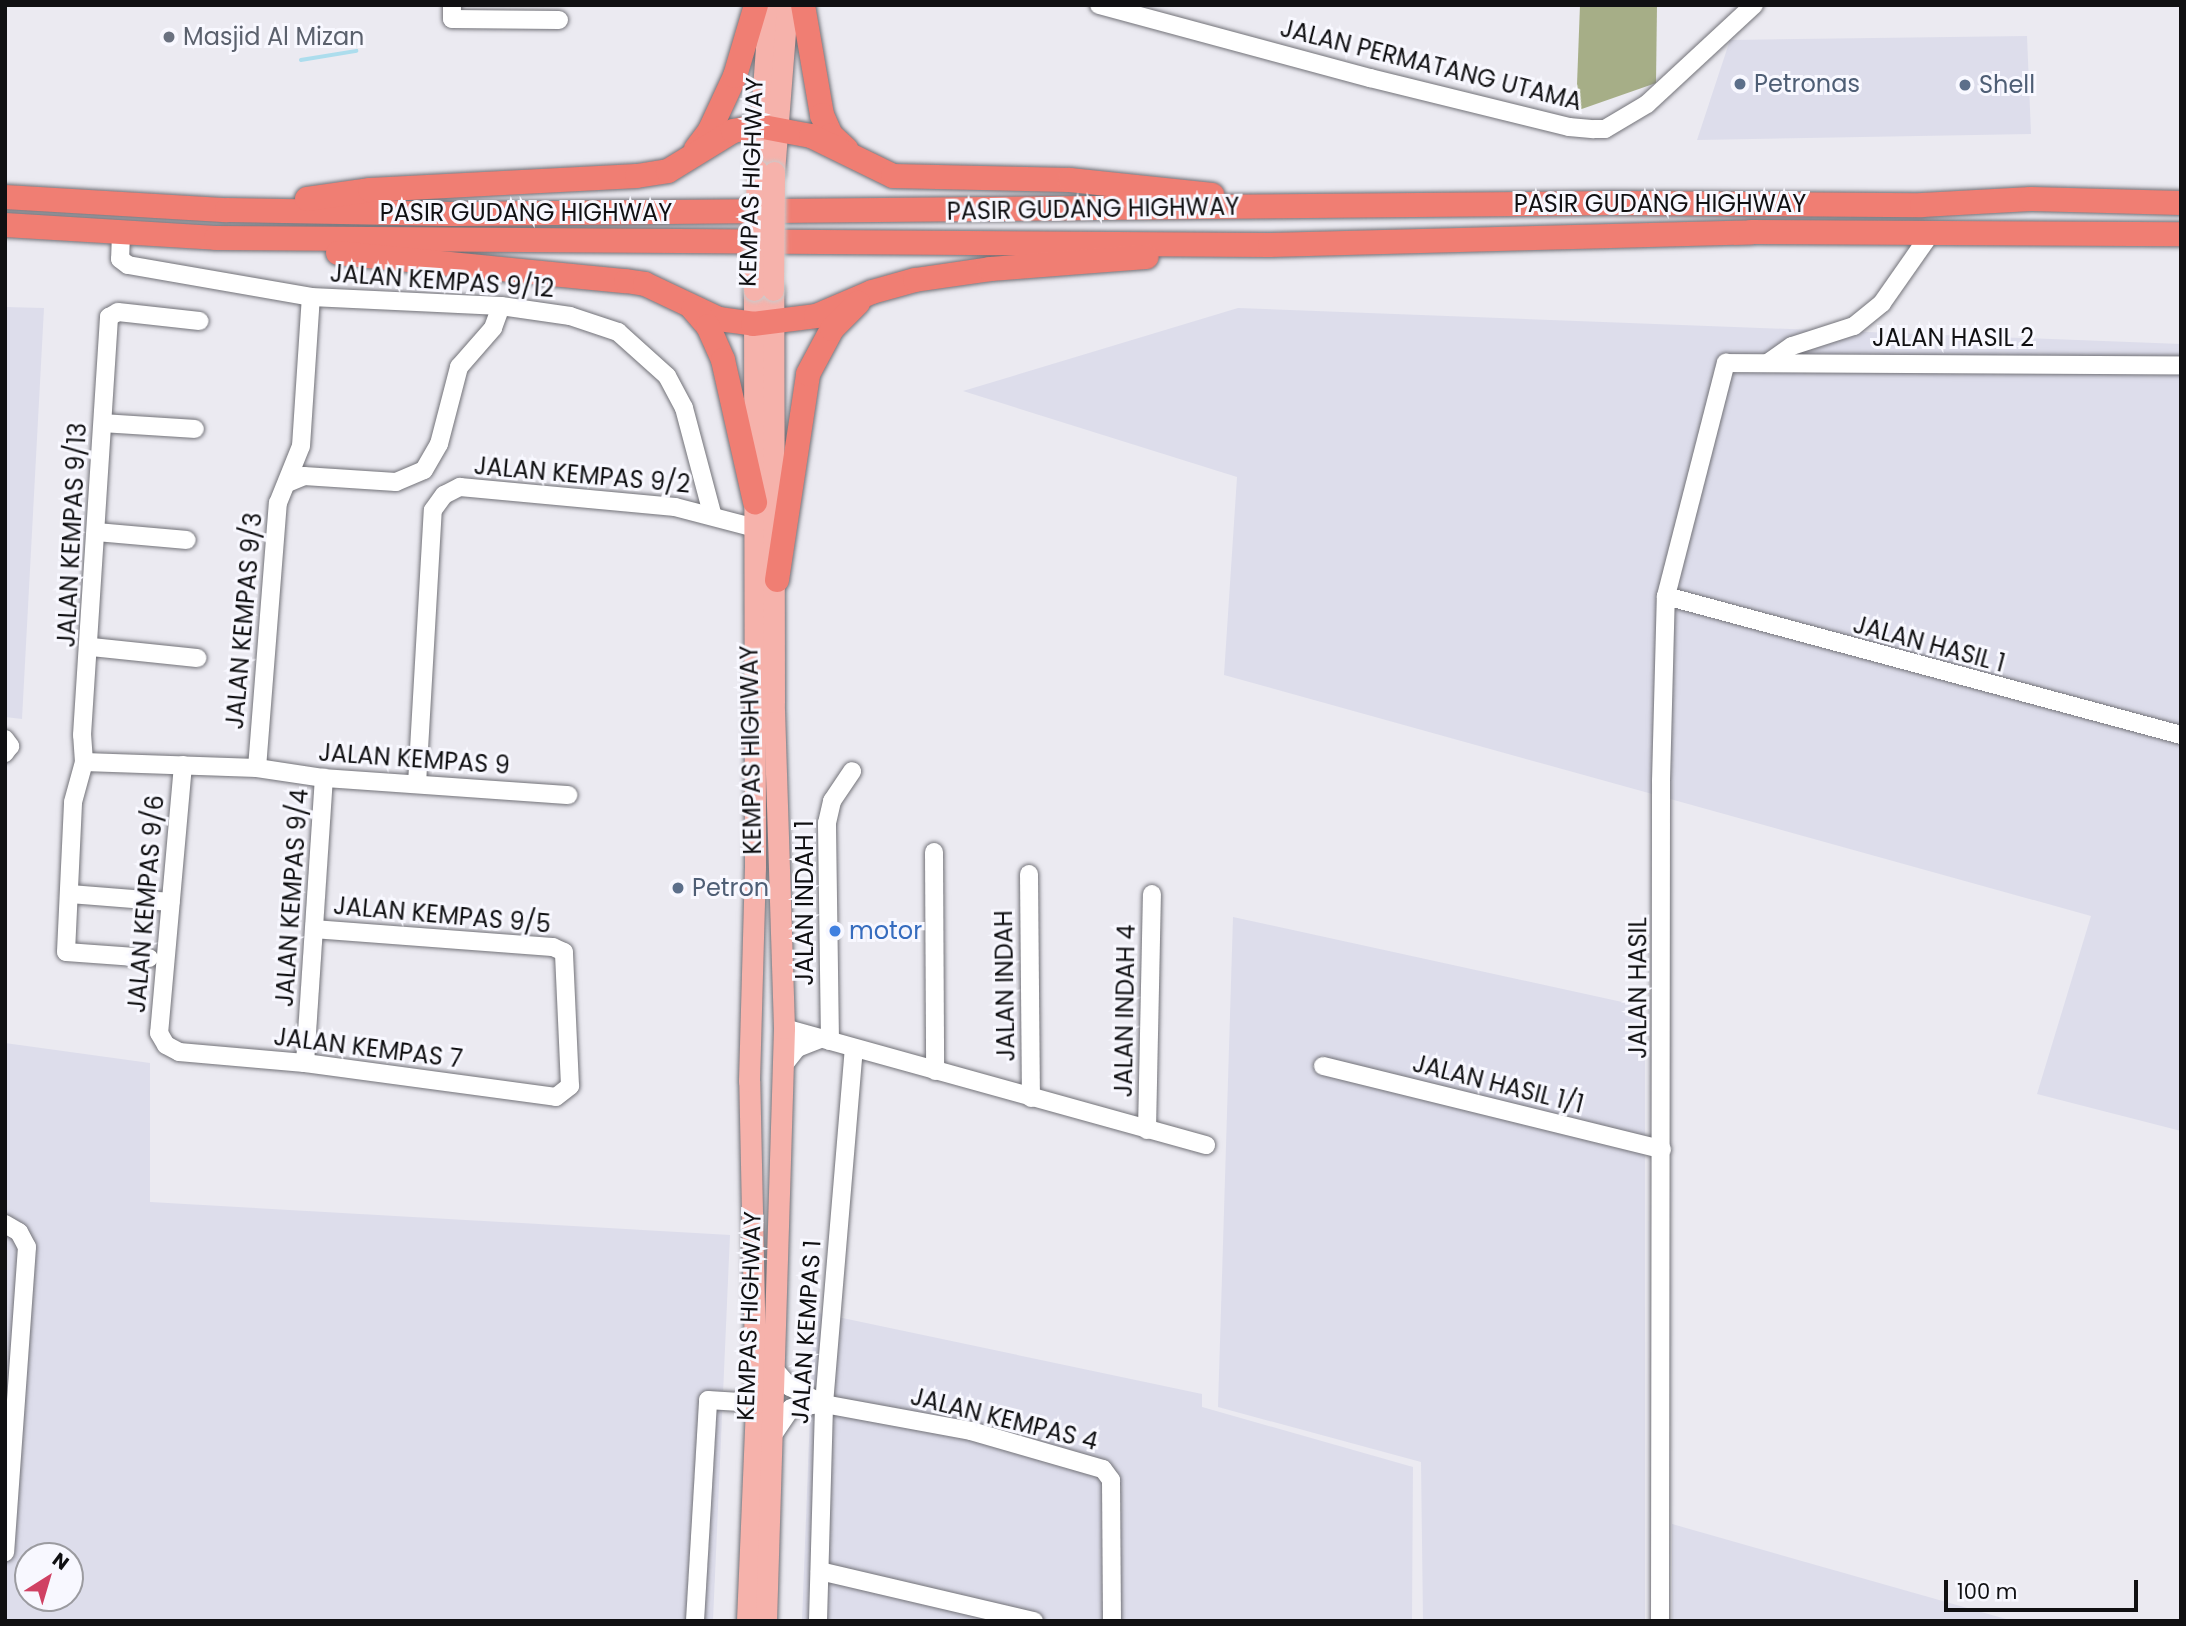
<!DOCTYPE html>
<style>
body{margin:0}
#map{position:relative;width:2186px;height:1626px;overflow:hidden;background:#ebeaf1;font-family:Poppins,sans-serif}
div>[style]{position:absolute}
.built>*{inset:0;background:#ddddeb}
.forest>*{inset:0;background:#a6ae87}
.stream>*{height:3.5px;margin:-1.75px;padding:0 1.75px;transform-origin:1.75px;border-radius:1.75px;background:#acdded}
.roads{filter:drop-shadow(0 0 2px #727278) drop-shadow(0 0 2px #727278)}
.minor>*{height:18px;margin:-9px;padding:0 9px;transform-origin:9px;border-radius:9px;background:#fff}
.major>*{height:21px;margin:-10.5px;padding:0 10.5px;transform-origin:10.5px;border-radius:10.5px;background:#f6b2ab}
.highway>*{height:24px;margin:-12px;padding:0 12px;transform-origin:12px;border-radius:12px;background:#f07e73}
.bridges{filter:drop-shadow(0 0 2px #cacacb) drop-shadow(0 0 2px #cacacb)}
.major-bridge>*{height:21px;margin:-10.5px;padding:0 10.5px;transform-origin:10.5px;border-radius:10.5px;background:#f6b2ab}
.dots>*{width:19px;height:19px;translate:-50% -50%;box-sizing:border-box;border:4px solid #f8f8ff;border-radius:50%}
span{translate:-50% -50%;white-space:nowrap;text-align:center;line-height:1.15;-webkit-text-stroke:6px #f8f8ff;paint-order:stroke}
.worship-label{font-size:24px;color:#5b616d}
.left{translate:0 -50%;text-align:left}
.street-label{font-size:24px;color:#101012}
.service-label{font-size:24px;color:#4e5e75}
.shop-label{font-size:24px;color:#366cbe}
.frame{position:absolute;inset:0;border:7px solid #101012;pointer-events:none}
.north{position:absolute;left:14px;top:1542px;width:70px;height:70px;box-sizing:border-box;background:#f8f8ff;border:2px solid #9b9ba0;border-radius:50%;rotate:37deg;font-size:19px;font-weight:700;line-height:28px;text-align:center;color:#101012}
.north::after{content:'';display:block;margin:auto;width:24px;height:32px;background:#d04163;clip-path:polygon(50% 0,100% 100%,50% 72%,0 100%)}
.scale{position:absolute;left:1944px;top:1580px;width:194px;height:32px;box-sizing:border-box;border:4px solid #101012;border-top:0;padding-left:9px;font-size:21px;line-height:24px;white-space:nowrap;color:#101012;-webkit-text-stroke:5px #f8f8ff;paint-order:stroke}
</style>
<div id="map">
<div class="built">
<i style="clip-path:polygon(2027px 36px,2031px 134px,1697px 140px,1730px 40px)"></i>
<i style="clip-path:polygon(5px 307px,44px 308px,22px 719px,5px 717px)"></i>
<i style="clip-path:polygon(1238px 308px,2181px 344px,2181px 1131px,2037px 1094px,2091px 916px,1224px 675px,1237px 477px,963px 391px)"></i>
<i style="clip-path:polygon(1233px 917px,1645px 1007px,1645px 1621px,1423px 1621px,1421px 1462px,1218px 1407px)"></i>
<i style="clip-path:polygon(evenodd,5px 1043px,150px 1063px,150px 1202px,730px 1235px,713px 1621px,5px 1621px,5px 1043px,28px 1556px,70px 1556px,70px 1598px,28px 1598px,28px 1556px)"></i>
<i style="clip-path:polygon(814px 1312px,1202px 1394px,1202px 1407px,1413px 1467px,1412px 1621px,802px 1621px)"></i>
<i style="clip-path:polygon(1672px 1524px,2013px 1621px,1672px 1621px)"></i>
</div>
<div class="forest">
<i style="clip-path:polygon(1580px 5px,1657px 5px,1656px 83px,1576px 111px)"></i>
</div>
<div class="stream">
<i style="left:301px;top:60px;width:56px;rotate:-9.3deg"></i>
</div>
<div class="roads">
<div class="minor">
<i style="left:452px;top:5px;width:14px;rotate:90deg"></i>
<i style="left:452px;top:19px;width:107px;rotate:0.5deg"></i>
<i style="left:1099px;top:5px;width:281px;rotate:15.1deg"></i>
<i style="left:1370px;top:78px;width:205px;rotate:13.8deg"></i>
<i style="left:1569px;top:127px;width:25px;rotate:5deg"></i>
<i style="left:1594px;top:129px;width:11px"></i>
<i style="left:1605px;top:129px;width:49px;rotate:-30.8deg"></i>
<i style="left:1647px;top:104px;width:146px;rotate:-42.8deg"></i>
<i style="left:121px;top:233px;width:26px;rotate:92deg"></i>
<i style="left:120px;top:259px;width:10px;rotate:37deg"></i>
<i style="left:128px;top:265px;width:186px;rotate:9.9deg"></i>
<i style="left:311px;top:297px;width:190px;rotate:2.7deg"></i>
<i style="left:501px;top:306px;width:70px;rotate:8.2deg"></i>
<i style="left:570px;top:316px;width:51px;rotate:18.4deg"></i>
<i style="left:618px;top:332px;width:66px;rotate:41.9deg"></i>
<i style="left:667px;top:376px;width:36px;rotate:62deg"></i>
<i style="left:684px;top:408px;width:109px;rotate:75.1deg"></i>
<i style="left:1769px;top:362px;width:28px;rotate:-35deg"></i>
<i style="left:1792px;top:346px;width:65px;rotate:-17.9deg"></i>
<i style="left:1854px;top:326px;width:36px;rotate:-39deg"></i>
<i style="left:1882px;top:303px;width:85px;rotate:-55deg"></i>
<i style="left:103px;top:423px;width:92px;rotate:3.7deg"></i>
<i style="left:290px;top:482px;width:15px;rotate:-23deg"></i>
<i style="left:304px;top:476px;width:92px;rotate:3.7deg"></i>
<i style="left:396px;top:482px;width:30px;rotate:-23deg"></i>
<i style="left:424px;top:470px;width:30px;rotate:-60deg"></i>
<i style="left:439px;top:444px;width:80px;rotate:-75.4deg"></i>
<i style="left:459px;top:367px;width:52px;rotate:-48.9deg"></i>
<i style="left:493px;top:328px;width:23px;rotate:-70deg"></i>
<i style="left:97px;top:532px;width:90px;rotate:5.1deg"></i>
<i style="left:1666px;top:596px;width:533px;rotate:15.1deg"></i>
<i style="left:91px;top:647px;width:107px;rotate:5.9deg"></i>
<i style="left:5px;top:739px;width:9px;rotate:54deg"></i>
<i style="left:10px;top:746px;width:9px;rotate:126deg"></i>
<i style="left:84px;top:762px;width:173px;rotate:2deg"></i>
<i style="left:257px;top:768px;width:68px;rotate:8.5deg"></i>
<i style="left:324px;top:778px;width:245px;rotate:4deg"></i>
<i style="left:183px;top:765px;width:269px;rotate:95.1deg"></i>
<i style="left:159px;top:1033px;width:14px;rotate:60deg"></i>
<i style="left:166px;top:1045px;width:15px;rotate:28deg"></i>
<i style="left:179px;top:1052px;width:126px;rotate:5deg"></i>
<i style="left:305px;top:1063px;width:253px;rotate:7.7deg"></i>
<i style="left:556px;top:1097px;width:18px;rotate:-38deg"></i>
<i style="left:570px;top:1086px;width:134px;rotate:-92.6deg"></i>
<i style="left:564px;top:952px;width:12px;rotate:-156deg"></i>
<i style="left:553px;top:947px;width:238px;rotate:-175.7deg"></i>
<i style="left:257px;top:768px;width:266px;rotate:-85.5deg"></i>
<i style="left:278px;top:503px;width:61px;rotate:-68deg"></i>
<i style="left:301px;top:446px;width:149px;rotate:-86.2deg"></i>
<i style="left:417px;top:784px;width:274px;rotate:-86.7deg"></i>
<i style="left:433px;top:510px;width:19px;rotate:-54deg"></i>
<i style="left:444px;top:495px;width:18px;rotate:-27deg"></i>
<i style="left:460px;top:487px;width:216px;rotate:5.3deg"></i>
<i style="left:675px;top:507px;width:83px;rotate:14.7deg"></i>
<i style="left:934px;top:852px;width:219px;rotate:89.7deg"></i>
<i style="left:1029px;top:874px;width:224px;rotate:89.5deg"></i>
<i style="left:70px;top:894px;width:101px;rotate:4.5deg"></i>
<i style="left:149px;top:958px;width:83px;rotate:-175.9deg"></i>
<i style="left:66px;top:952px;width:150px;rotate:-87.3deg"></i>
<i style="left:73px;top:802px;width:41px;rotate:-74.6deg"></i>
<i style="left:84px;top:762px;width:27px;rotate:-94deg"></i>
<i style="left:82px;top:735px;width:419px;rotate:-86.3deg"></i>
<i style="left:109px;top:317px;width:10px;rotate:-29deg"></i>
<i style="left:118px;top:312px;width:82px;rotate:6.3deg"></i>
<i style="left:784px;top:1028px;width:438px;rotate:15.5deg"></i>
<i style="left:830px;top:1041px;width:218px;rotate:-90.8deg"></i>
<i style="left:827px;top:823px;width:23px;rotate:-77deg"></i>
<i style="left:832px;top:801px;width:36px;rotate:-56deg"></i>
<i style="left:305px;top:1063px;width:286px;rotate:-86.2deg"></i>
<i style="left:783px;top:1066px;width:23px;rotate:-52deg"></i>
<i style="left:797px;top:1048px;width:26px;rotate:-21deg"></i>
<i style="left:1323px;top:1066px;width:349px;rotate:13.8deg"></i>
<i style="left:1147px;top:1130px;width:236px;rotate:-88.8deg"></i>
<i style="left:5px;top:1224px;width:16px;rotate:30deg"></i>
<i style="left:19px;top:1232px;width:17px;rotate:62deg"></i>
<i style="left:27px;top:1247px;width:306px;rotate:94.1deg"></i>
<i style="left:775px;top:1370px;width:23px;rotate:49deg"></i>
<i style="left:790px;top:1387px;width:38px;rotate:27deg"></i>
<i style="left:824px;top:1404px;width:149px;rotate:10.4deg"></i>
<i style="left:971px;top:1431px;width:137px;rotate:16.1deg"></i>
<i style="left:1103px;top:1469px;width:14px;rotate:54deg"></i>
<i style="left:1111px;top:1480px;width:141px;rotate:89.6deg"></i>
<i style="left:773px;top:1435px;width:32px;rotate:-56deg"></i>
<i style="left:791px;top:1408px;width:30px;rotate:-8deg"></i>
<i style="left:820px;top:1571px;width:220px;rotate:13.2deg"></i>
<i style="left:695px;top:1621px;width:221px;rotate:-86.6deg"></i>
<i style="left:708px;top:1400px;width:48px;rotate:3.6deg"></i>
<i style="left:818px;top:1621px;width:217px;rotate:-88.4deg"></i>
<i style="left:824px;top:1404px;width:357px;rotate:-85.2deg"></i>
<i style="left:1660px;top:1621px;width:840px;rotate:-89.93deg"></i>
<i style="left:1661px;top:781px;width:185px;rotate:-88.5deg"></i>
<i style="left:1666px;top:596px;width:241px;rotate:-75.6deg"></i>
<i style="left:1726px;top:363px;width:455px;rotate:0.3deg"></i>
</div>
<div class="major">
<i style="left:757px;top:170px;width:165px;rotate:-85.8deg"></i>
<i style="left:774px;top:172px;width:168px;rotate:-85.5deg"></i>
<i style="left:747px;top:1621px;width:218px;rotate:-87.6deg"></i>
<i style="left:756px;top:1403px;width:322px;rotate:-91.2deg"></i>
<i style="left:749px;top:1081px;width:214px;rotate:-88.4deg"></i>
<i style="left:755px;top:867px;width:577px;rotate:-90.1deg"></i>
<i style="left:766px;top:1621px;width:593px;rotate:-88.26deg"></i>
<i style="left:784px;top:1028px;width:326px;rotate:-91.8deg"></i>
<i style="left:774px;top:702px;width:412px;rotate:-90.1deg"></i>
</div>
<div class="highway">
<i style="left:803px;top:5px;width:112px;rotate:80.2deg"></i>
<i style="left:822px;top:115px;width:22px;rotate:66deg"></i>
<i style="left:831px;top:135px;width:21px;rotate:43deg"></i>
<i style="left:696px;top:149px;width:21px;rotate:-53deg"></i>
<i style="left:709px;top:132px;width:62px;rotate:-65.1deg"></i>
<i style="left:735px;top:76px;width:74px;rotate:-73.5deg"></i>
<i style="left:5px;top:197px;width:222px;rotate:3.4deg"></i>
<i style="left:227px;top:210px;width:226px;rotate:1deg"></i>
<i style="left:453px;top:214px;width:1159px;rotate:-0.54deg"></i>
<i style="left:1612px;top:203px;width:310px;rotate:0.4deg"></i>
<i style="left:1922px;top:205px;width:109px;rotate:-3.2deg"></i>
<i style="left:2031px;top:199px;width:150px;rotate:1.5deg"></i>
<i style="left:307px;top:199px;width:64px;rotate:-8.1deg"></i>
<i style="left:370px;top:190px;width:267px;rotate:-3deg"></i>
<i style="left:637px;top:176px;width:31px;rotate:-9deg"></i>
<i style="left:668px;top:171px;width:76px;rotate:-31.6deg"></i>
<i style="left:733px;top:131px;width:25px;rotate:-11deg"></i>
<i style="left:758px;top:126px;width:54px;rotate:10.7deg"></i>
<i style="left:811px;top:136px;width:91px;rotate:26deg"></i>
<i style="left:893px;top:176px;width:177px;rotate:1.3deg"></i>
<i style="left:1070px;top:180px;width:143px;rotate:6deg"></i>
<i style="left:5px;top:225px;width:211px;rotate:3.5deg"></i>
<i style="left:216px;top:238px;width:1054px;rotate:0.38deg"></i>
<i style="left:1270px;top:245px;width:481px;rotate:-1.5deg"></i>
<i style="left:1751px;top:232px;width:430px;rotate:0.3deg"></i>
<i style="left:338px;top:253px;width:289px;rotate:5.6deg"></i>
<i style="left:626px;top:281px;width:19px;rotate:9deg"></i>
<i style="left:645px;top:284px;width:82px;rotate:25.3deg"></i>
<i style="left:719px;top:319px;width:34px;rotate:8deg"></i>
<i style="left:753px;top:324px;width:64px;rotate:-7.2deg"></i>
<i style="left:816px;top:316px;width:61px;rotate:-23.2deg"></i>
<i style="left:872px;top:292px;width:45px;rotate:-15.6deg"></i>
<i style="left:915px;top:280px;width:76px;rotate:-8.3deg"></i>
<i style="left:990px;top:269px;width:157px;rotate:-4.4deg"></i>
<i style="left:693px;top:309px;width:23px;rotate:49deg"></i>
<i style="left:708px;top:326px;width:37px;rotate:66deg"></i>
<i style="left:723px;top:360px;width:146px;rotate:77.3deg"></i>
<i style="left:777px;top:580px;width:208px;rotate:-81.4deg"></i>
<i style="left:808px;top:374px;width:51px;rotate:-61.9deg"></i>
<i style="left:832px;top:329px;width:37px;rotate:-45deg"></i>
</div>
</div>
<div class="bridges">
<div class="major-bridge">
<i style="left:754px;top:290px;width:120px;rotate:-88.6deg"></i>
<i style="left:773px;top:290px;width:118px;rotate:-89.5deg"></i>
</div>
</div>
<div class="dots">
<i style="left:169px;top:37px;background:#6b7280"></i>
<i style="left:1740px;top:84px;background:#5c6f8a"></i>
<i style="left:1965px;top:85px;background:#5c6f8a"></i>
<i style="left:678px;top:888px;background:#5c6f8a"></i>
<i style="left:835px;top:931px;background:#3f7fe0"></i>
</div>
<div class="worship-label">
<span class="left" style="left:183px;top:37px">Masjid Al Mizan</span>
</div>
<div class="street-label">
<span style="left:1431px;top:65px;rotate:14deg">JALAN PERMATANG UTAMA</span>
<span style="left:751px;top:182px;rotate:-88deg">KEMPAS HIGHWAY</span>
<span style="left:1660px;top:204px">PASIR GUDANG HIGHWAY</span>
<span style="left:1093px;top:209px;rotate:-1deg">PASIR GUDANG HIGHWAY</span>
<span style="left:526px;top:213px">PASIR GUDANG HIGHWAY</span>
<span style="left:442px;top:281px;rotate:4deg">JALAN KEMPAS 9/12</span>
<span style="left:1953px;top:338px">JALAN HASIL 2</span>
<span style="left:582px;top:475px;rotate:5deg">JALAN KEMPAS 9/2</span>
<span style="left:72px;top:535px;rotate:-87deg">JALAN KEMPAS 9/13</span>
<span style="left:244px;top:621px;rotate:-85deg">JALAN KEMPAS 9/3</span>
<span style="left:1929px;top:644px;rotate:15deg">JALAN HASIL 1</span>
<span style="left:751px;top:750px;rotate:-91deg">KEMPAS HIGHWAY</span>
<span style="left:414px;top:759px;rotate:4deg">JALAN KEMPAS 9</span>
<span style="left:292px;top:898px;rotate:-86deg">JALAN KEMPAS 9/4</span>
<span style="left:805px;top:903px;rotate:-90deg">JALAN INDAH 1</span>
<span style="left:146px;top:904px;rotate:-85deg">JALAN KEMPAS 9/6</span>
<span style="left:442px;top:915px;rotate:5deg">JALAN KEMPAS 9/5</span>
<span style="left:1005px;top:986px;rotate:-91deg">JALAN INDAH</span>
<span style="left:1638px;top:988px;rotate:-90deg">JALAN HASIL</span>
<span style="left:1125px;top:1011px;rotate:-89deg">JALAN INDAH 4</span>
<span style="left:368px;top:1048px;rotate:7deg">JALAN KEMPAS 7</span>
<span style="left:1498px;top:1084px;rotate:14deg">JALAN HASIL 1/1</span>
<span style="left:749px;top:1316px;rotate:-88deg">KEMPAS HIGHWAY</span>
<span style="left:806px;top:1332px;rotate:-86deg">JALAN KEMPAS 1</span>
<span style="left:1004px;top:1419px;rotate:14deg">JALAN KEMPAS 4</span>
</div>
<div class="service-label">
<span class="left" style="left:1754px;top:84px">Petronas</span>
<span class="left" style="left:1979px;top:85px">Shell</span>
<span class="left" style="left:692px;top:888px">Petron</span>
</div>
<div class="shop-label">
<span class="left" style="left:849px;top:931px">motor</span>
</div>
<div class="frame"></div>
<div class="north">N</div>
<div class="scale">100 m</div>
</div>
